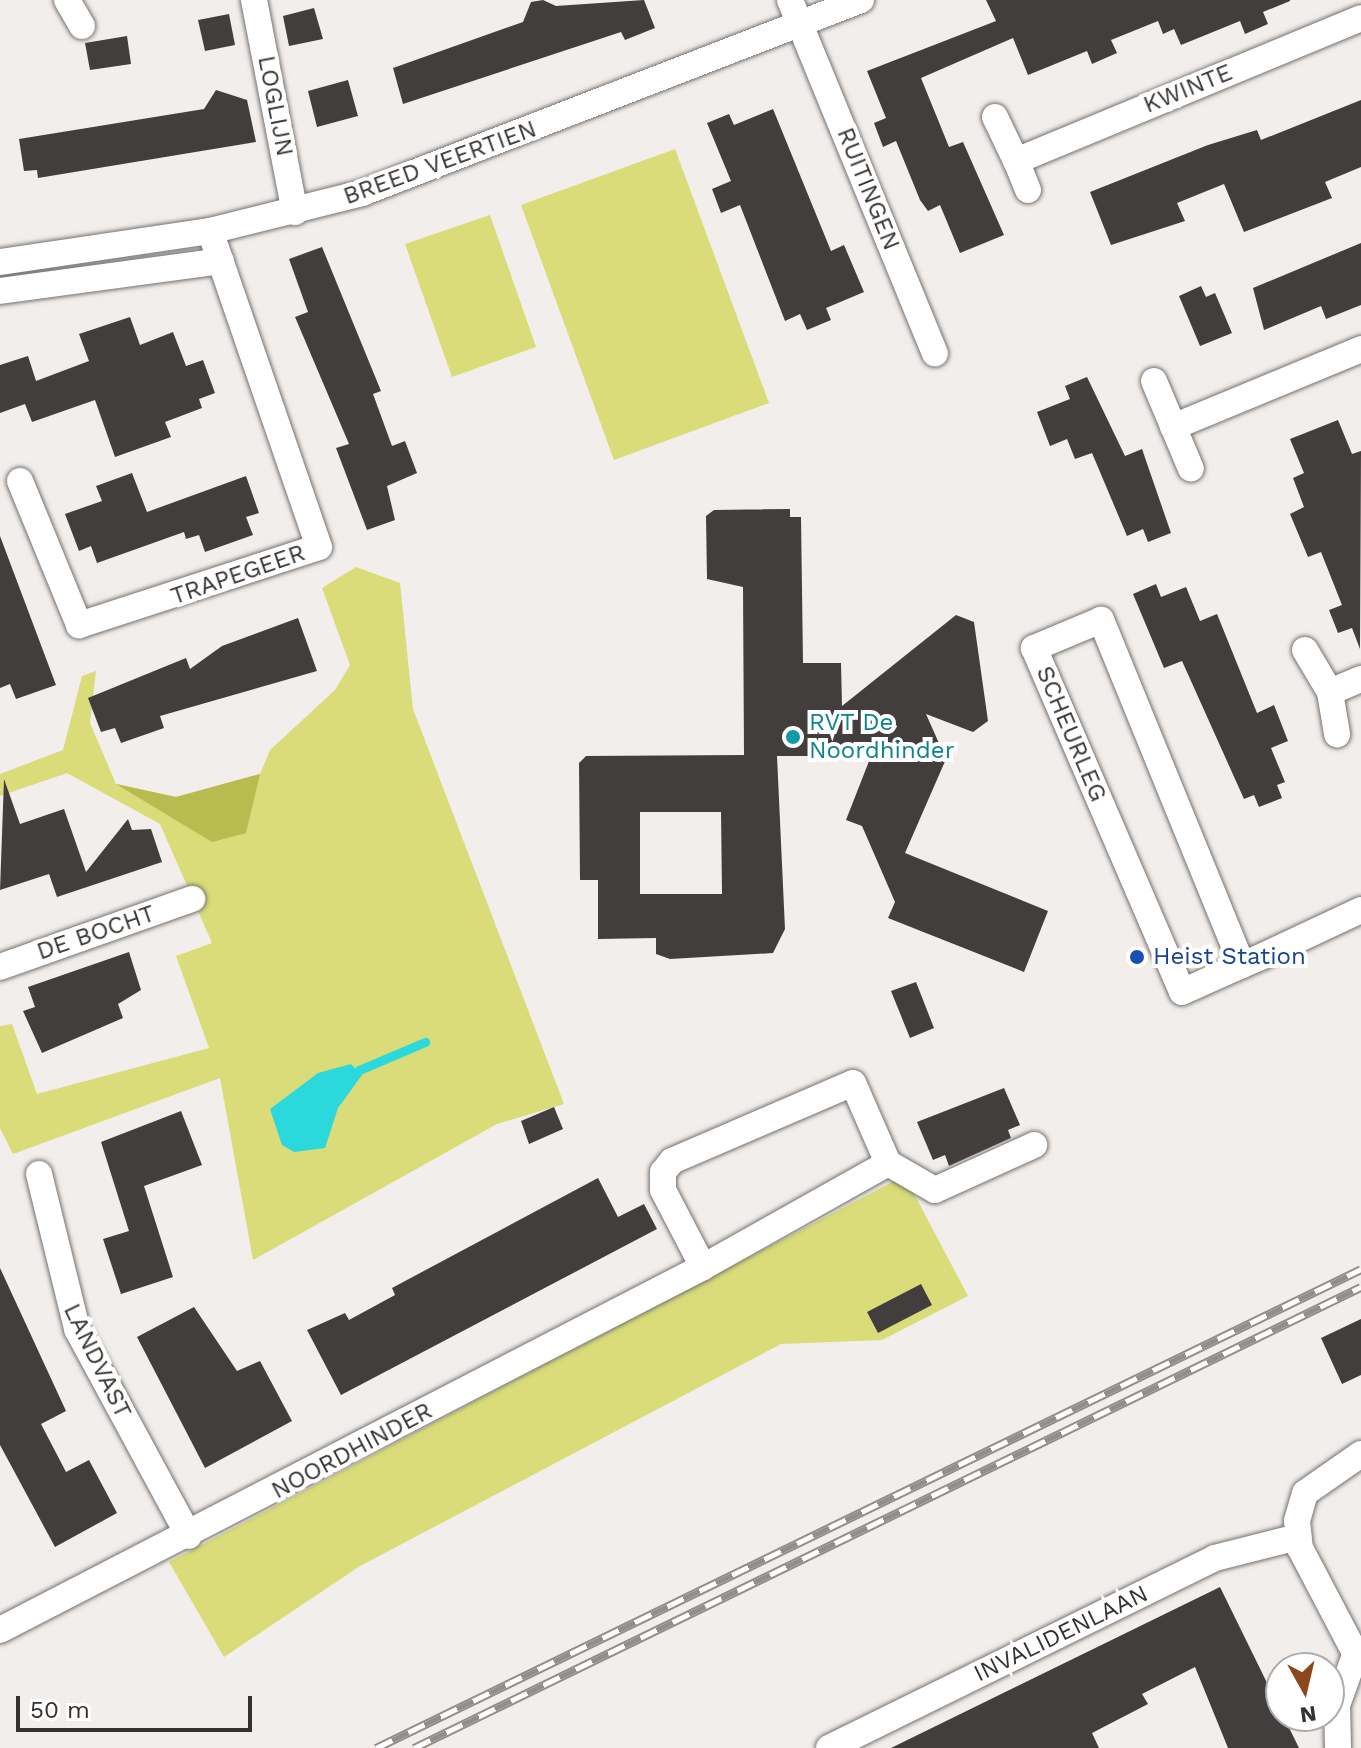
<!DOCTYPE html>
<style>
body{margin:0}
#map{position:relative;width:1361px;height:1748px;overflow:hidden;background:#f2eeeb;font-family:"Work Sans",sans-serif}
div>[style]{position:absolute}
.green>*{inset:0;background:#d9dc79}
.forest>*{inset:0;background:#b8bb50}
.water>*{inset:0;background:#2bd8dc}
.stream>*{height:9px;margin:-4.5px;padding:0 4.5px;transform-origin:4.5px;border-radius:4.5px;background:#2bd8dc}
.building>*{inset:0;background:#423e3d}
.roads{filter:drop-shadow(0 0 2px #74716e) drop-shadow(0 0 2px #74716e)}
.minor>*{height:26px;margin:-13px;padding:0 13px;transform-origin:13px;border-radius:13px;background:#fff}
.rail>*{height:9px;margin-top:-4.5px;transform-origin:0;background:repeating-linear-gradient(90deg,#fff 0 18px,#918e8c 0 36px);box-sizing:border-box;border-block:2px solid #918e8c}
.dots>*{width:22px;height:22px;translate:-50% -50%;box-sizing:border-box;border:4px solid #fff;border-radius:50%}
span{translate:-50% -50%;white-space:nowrap;text-align:center;line-height:1.15;-webkit-text-stroke:8px #fff;paint-order:stroke}
.street-label{font-size:24px;color:#333231}
.culture-label{font-size:24px;color:#0d838f}
.left{translate:0 -50%;text-align:left}
.transit-label{font-size:24px;color:#164399}
.north{position:absolute;left:1265px;top:1652px;width:80px;height:80px;box-sizing:border-box;background:#fff;border:2px solid #adadad;border-radius:50%;rotate:172deg;font-size:22px;font-weight:700;line-height:32px;text-align:center;color:#333231}
.north::after{content:'';display:block;margin:auto;width:28px;height:36px;background:#8c481a;clip-path:polygon(50% 0,100% 100%,50% 72%,0 100%)}
.scale{position:absolute;left:16px;top:1696px;width:236px;height:36px;box-sizing:border-box;border:4px solid #333231;border-top:0;padding-left:10px;font-size:24px;line-height:28px;white-space:nowrap;color:#333231;-webkit-text-stroke:6px #fff;paint-order:stroke}
</style>
<div id="map">
<div class="green">
<i style="clip-path:polygon(675px 149px,769px 403px,614px 460px,521px 205px)"></i>
<i style="clip-path:polygon(490px 215px,536px 347px,452px 377px,405px 244px)"></i>
<i style="clip-path:polygon(356px 567px,400px 583px,413px 709px,564px 1104px,497px 1124px,253px 1260px,220px 1078px,13px 1154px,0 1128px,0 1026px,12px 1024px,37px 1094px,209px 1048px,176px 956px,212px 943px,160px 824px,67px 773px,0 796px,0 774px,63px 750px,82px 676px,96px 671px,90px 723px,116px 784px,176px 797px,260px 774px,270px 750px,335px 690px,350px 665px,322px 588px)"></i>
<i style="clip-path:polygon(896px 1180px,911px 1188px,968px 1296px,882px 1340px,781px 1344px,360px 1566px,224px 1657px,169px 1562px)"></i>
</div>
<div class="forest">
<i style="clip-path:polygon(260px 774px,246px 833px,212px 842px,116px 784px,176px 797px)"></i>
</div>
<div class="water">
<i style="clip-path:polygon(351px 1064px,362px 1075px,338px 1108px,325px 1148px,294px 1152px,282px 1145px,270px 1109px,318px 1073px)"></i>
</div>
<div class="stream">
<i style="left:359px;top:1070px;width:72px;rotate:-23deg"></i>
</div>
<div class="building">
<i style="clip-path:polygon(543px 0,556px 6px,644px 0,655px 28px,625px 40px,621px 32px,403px 104px,393px 68px,523px 22px,531px 2px)"></i>
<i style="clip-path:polygon(986px 0,1290px 0,1290px 1px,1263px 12px,1268px 24px,1245px 34px,1240px 21px,1181px 45px,1174px 29px,1163px 34px,1158px 21px,1111px 40px,1117px 53px,1092px 64px,1087px 51px,1028px 75px,1013px 38px,921px 78px,949px 147px,963px 142px,1004px 235px,960px 253px,940px 205px,928px 211px,920px 200px,896px 141px,883px 147px,874px 123px,886px 118px,867px 71px,996px 21px)"></i>
<i style="clip-path:polygon(314px 8px,323px 39px,289px 46px,283px 16px)"></i>
<i style="clip-path:polygon(229px 14px,235px 45px,205px 51px,198px 20px)"></i>
<i style="clip-path:polygon(127px 36px,131px 64px,90px 70px,85px 43px)"></i>
<i style="clip-path:polygon(348px 80px,358px 116px,317px 127px,308px 91px)"></i>
<i style="clip-path:polygon(216px 90px,247px 100px,256px 142px,38px 178px,37px 170px,24px 171px,19px 139px,204px 109px)"></i>
<i style="clip-path:polygon(1361px 100px,1361px 167px,1325px 182px,1332px 198px,1244px 232px,1224px 184px,1177px 203px,1185px 221px,1111px 245px,1090px 192px,1208px 145px,1257px 130px,1261px 140px)"></i>
<i style="clip-path:polygon(773px 109px,831px 251px,844px 245px,864px 292px,826px 308px,831px 320px,807px 330px,800px 314px,785px 321px,740px 205px,721px 213px,712px 189px,731px 181px,707px 123px,729px 114px,734px 125px)"></i>
<i style="clip-path:polygon(1361px 243px,1361px 305px,1326px 319px,1321px 306px,1264px 330px,1253px 288px)"></i>
<i style="clip-path:polygon(322px 247px,381px 391px,373px 394px,392px 446px,405px 441px,417px 473px,387px 486px,395px 520px,367px 530px,336px 448px,349px 444px,295px 317px,308px 312px,289px 259px)"></i>
<i style="clip-path:polygon(1201px 286px,1206px 297px,1215px 293px,1232px 333px,1200px 346px,1179px 296px)"></i>
<i style="clip-path:polygon(130px 317px,140px 345px,173px 332px,186px 366px,203px 360px,215px 393px,199px 399px,202px 408px,165px 422px,171px 437px,115px 457px,95px 400px,32px 422px,25px 404px,0 413px,0 365px,28px 356px,36px 381px,89px 361px,79px 334px)"></i>
<i style="clip-path:polygon(1087px 377px,1125px 456px,1142px 449px,1171px 533px,1148px 542px,1143px 529px,1127px 536px,1092px 453px,1075px 459px,1067px 439px,1050px 446px,1037px 412px,1070px 399px,1065px 386px)"></i>
<i style="clip-path:polygon(1338px 420px,1352px 454px,1361px 451px,1360px 649px,1352px 628px,1338px 633px,1329px 610px,1342px 605px,1321px 552px,1308px 557px,1290px 514px,1304px 507px,1293px 478px,1304px 473px,1290px 439px)"></i>
<i style="clip-path:polygon(132px 473px,147px 512px,246px 476px,259px 513px,246px 517px,253px 535px,205px 552px,199px 535px,186px 539px,184px 532px,97px 563px,91px 546px,79px 551px,65px 514px,102px 501px,96px 486px)"></i>
<i style="clip-path:polygon(evenodd,790px 509px,790px 517px,801px 517px,803px 663px,841px 663px,842px 706px,956px 615px,974px 622px,988px 721px,973px 732px,926px 714px,946px 759px,905px 853px,1048px 911px,1024px 972px,888px 918px,895px 902px,862px 826px,846px 820px,871px 756px,777px 756px,785px 929px,773px 953px,670px 959px,656px 954px,656px 938px,598px 939px,598px 880px,580px 880px,579px 763px,586px 756px,744px 755px,743px 587px,707px 579px,706px 516px,714px 510px,790px 509px,640px 812px,721px 812px,722px 894px,640px 894px,640px 812px)"></i>
<i style="clip-path:polygon(0 536px,56px 685px,16px 699px,10px 684px,0 688px)"></i>
<i style="clip-path:polygon(1156px 584px,1161px 597px,1186px 587px,1200px 621px,1217px 614px,1257px 713px,1274px 705px,1288px 741px,1271px 748px,1285px 782px,1277px 785px,1282px 798px,1259px 807px,1254px 795px,1244px 799px,1182px 661px,1164px 668px,1133px 594px)"></i>
<i style="clip-path:polygon(298px 618px,317px 671px,160px 716px,164px 728px,121px 743px,115px 728px,101px 732px,88px 698px,186px 658px,190px 669px,222px 646px)"></i>
<i style="clip-path:polygon(4px 779px,20px 824px,64px 809px,86px 872px,128px 819px,132px 830px,151px 829px,162px 862px,57px 897px,49px 874px,0 890px)"></i>
<i style="clip-path:polygon(129px 952px,141px 990px,118px 1004px,123px 1018px,42px 1053px,23px 1011px,35px 1007px,28px 987px)"></i>
<i style="clip-path:polygon(916px 982px,934px 1028px,910px 1038px,891px 991px)"></i>
<i style="clip-path:polygon(1004px 1088px,1020px 1125px,1008px 1130px,1011px 1138px,949px 1166px,945px 1155px,933px 1160px,917px 1122px)"></i>
<i style="clip-path:polygon(554px 1107px,563px 1129px,529px 1144px,521px 1121px)"></i>
<i style="clip-path:polygon(181px 1111px,202px 1165px,144px 1186px,173px 1277px,121px 1294px,103px 1239px,129px 1231px,101px 1142px)"></i>
<i style="clip-path:polygon(598px 1178px,618px 1217px,644px 1204px,657px 1229px,341px 1395px,307px 1330px,345px 1313px,349px 1320px,395px 1295px,392px 1288px)"></i>
<i style="clip-path:polygon(0 1268px,66px 1411px,41px 1424px,66px 1472px,89px 1460px,117px 1513px,55px 1547px,0 1445px)"></i>
<i style="clip-path:polygon(921px 1284px,932px 1305px,878px 1333px,867px 1312px)"></i>
<i style="clip-path:polygon(194px 1307px,237px 1371px,260px 1361px,292px 1421px,205px 1468px,137px 1337px)"></i>
<i style="clip-path:polygon(1361px 1319px,1361px 1375px,1342px 1384px,1321px 1338px)"></i>
<i style="clip-path:polygon(1220px 1587px,1299px 1748px,1228px 1748px,1195px 1667px,1142px 1694px,1148px 1704px,1092px 1733px,1099px 1748px,891px 1748px)"></i>
</div>
<div class="roads">
<div class="minor">
<i style="left:67px;top:0;width:30px;rotate:60deg"></i>
<i style="left:254px;top:0;width:216px;rotate:79.1deg"></i>
<i style="left:790px;top:0;width:382px;rotate:67.7deg"></i>
<i style="left:995px;top:117px;width:49px;rotate:64.5deg"></i>
<i style="left:1028px;top:190px;width:31px;rotate:-112deg"></i>
<i style="left:1016px;top:161px;width:373px;rotate:-22.5deg"></i>
<i style="left:0;top:262px;width:212px;rotate:-8.4deg"></i>
<i style="left:210px;top:231px;width:157px;rotate:-14deg"></i>
<i style="left:362px;top:193px;width:535px;rotate:-21.15deg"></i>
<i style="left:0;top:291px;width:223px;rotate:-7.7deg"></i>
<i style="left:1154px;top:381px;width:95px;rotate:67.2deg"></i>
<i style="left:1173px;top:427px;width:204px;rotate:-22.5deg"></i>
<i style="left:20px;top:481px;width:156px;rotate:67.7deg"></i>
<i style="left:79px;top:625px;width:252px;rotate:-18deg"></i>
<i style="left:319px;top:547px;width:334px;rotate:-109deg"></i>
<i style="left:1305px;top:650px;width:49px;rotate:59.2deg"></i>
<i style="left:1330px;top:692px;width:43px;rotate:80.5deg"></i>
<i style="left:1330px;top:692px;width:34px;rotate:-23deg"></i>
<i style="left:1242px;top:965px;width:373px;rotate:-112.2deg"></i>
<i style="left:1101px;top:620px;width:73px;rotate:157.3deg"></i>
<i style="left:1034px;top:648px;width:374px;rotate:66.7deg"></i>
<i style="left:1182px;top:992px;width:66px;rotate:-24.2deg"></i>
<i style="left:1242px;top:965px;width:25px;rotate:-23deg"></i>
<i style="left:1265px;top:955px;width:106px;rotate:-25.1deg"></i>
<i style="left:0;top:967px;width:204px;rotate:-19.5deg"></i>
<i style="left:888px;top:1163px;width:54px;rotate:29.9deg"></i>
<i style="left:935px;top:1190px;width:109px;rotate:-24.4deg"></i>
<i style="left:39px;top:1174px;width:160px;rotate:76.2deg"></i>
<i style="left:77px;top:1329px;width:235px;rotate:61.6deg"></i>
<i style="left:1361px;top:1454px;width:68px;rotate:145.1deg"></i>
<i style="left:1305px;top:1493px;width:29px;rotate:106deg"></i>
<i style="left:1297px;top:1521px;width:27px;rotate:84deg"></i>
<i style="left:1300px;top:1548px;width:131px;rotate:62.3deg"></i>
<i style="left:0;top:1630px;width:791px;rotate:-27.31deg"></i>
<i style="left:703px;top:1267px;width:212px;rotate:-29.3deg"></i>
<i style="left:888px;top:1163px;width:87px;rotate:-113.6deg"></i>
<i style="left:853px;top:1083px;width:197px;rotate:156.7deg"></i>
<i style="left:672px;top:1161px;width:14px;rotate:129deg"></i>
<i style="left:663px;top:1172px;width:18px;rotate:90deg"></i>
<i style="left:663px;top:1190px;width:87px;rotate:62.5deg"></i>
<i style="left:829px;top:1748px;width:430px;rotate:-26.2deg"></i>
<i style="left:1215px;top:1558px;width:86px;rotate:-14.2deg"></i>
<i style="left:1338px;top:1748px;width:43px;rotate:-91.3deg"></i>
<i style="left:1337px;top:1705px;width:50px;rotate:-70.1deg"></i>
</div>
</div>
<div class="rail">
<i style="left:376px;top:1748px;width:1095px;rotate:-25.93deg"></i>
<i style="left:414px;top:1748px;width:1053px;rotate:-25.96deg"></i>
</div>
<div class="dots">
<i style="left:793px;top:737px;background:#0f9aa8"></i>
<i style="left:1137px;top:957px;background:#1a4fb4"></i>
</div>
<div class="street-label">
<span style="left:1188px;top:89px;rotate:-22deg">KWINTE</span>
<span style="left:275px;top:106px;rotate:79deg">LOGLIJN</span>
<span style="left:440px;top:163px;rotate:-20deg">BREED VEERTIEN</span>
<span style="left:868px;top:189px;rotate:68deg">RUITINGEN</span>
<span style="left:238px;top:575px;rotate:-19deg">TRAPEGEER</span>
<span style="left:1071px;top:734px;rotate:67deg">SCHEURLEG</span>
<span style="left:96px;top:933px;rotate:-19deg">DE BOCHT</span>
<span style="left:97px;top:1361px;rotate:64deg">LANDVAST</span>
<span style="left:352px;top:1451px;rotate:-28deg">NOORDHINDER</span>
<span style="left:1061px;top:1634px;rotate:-26deg">INVALIDENLAAN</span>
</div>
<div class="culture-label">
<span class="left" style="left:809px;top:737px">RVT De<br>Noordhinder</span>
</div>
<div class="transit-label">
<span class="left" style="left:1153px;top:957px">Heist Station</span>
</div>
<div class="north">N</div>
<div class="scale">50 m</div>
</div>
